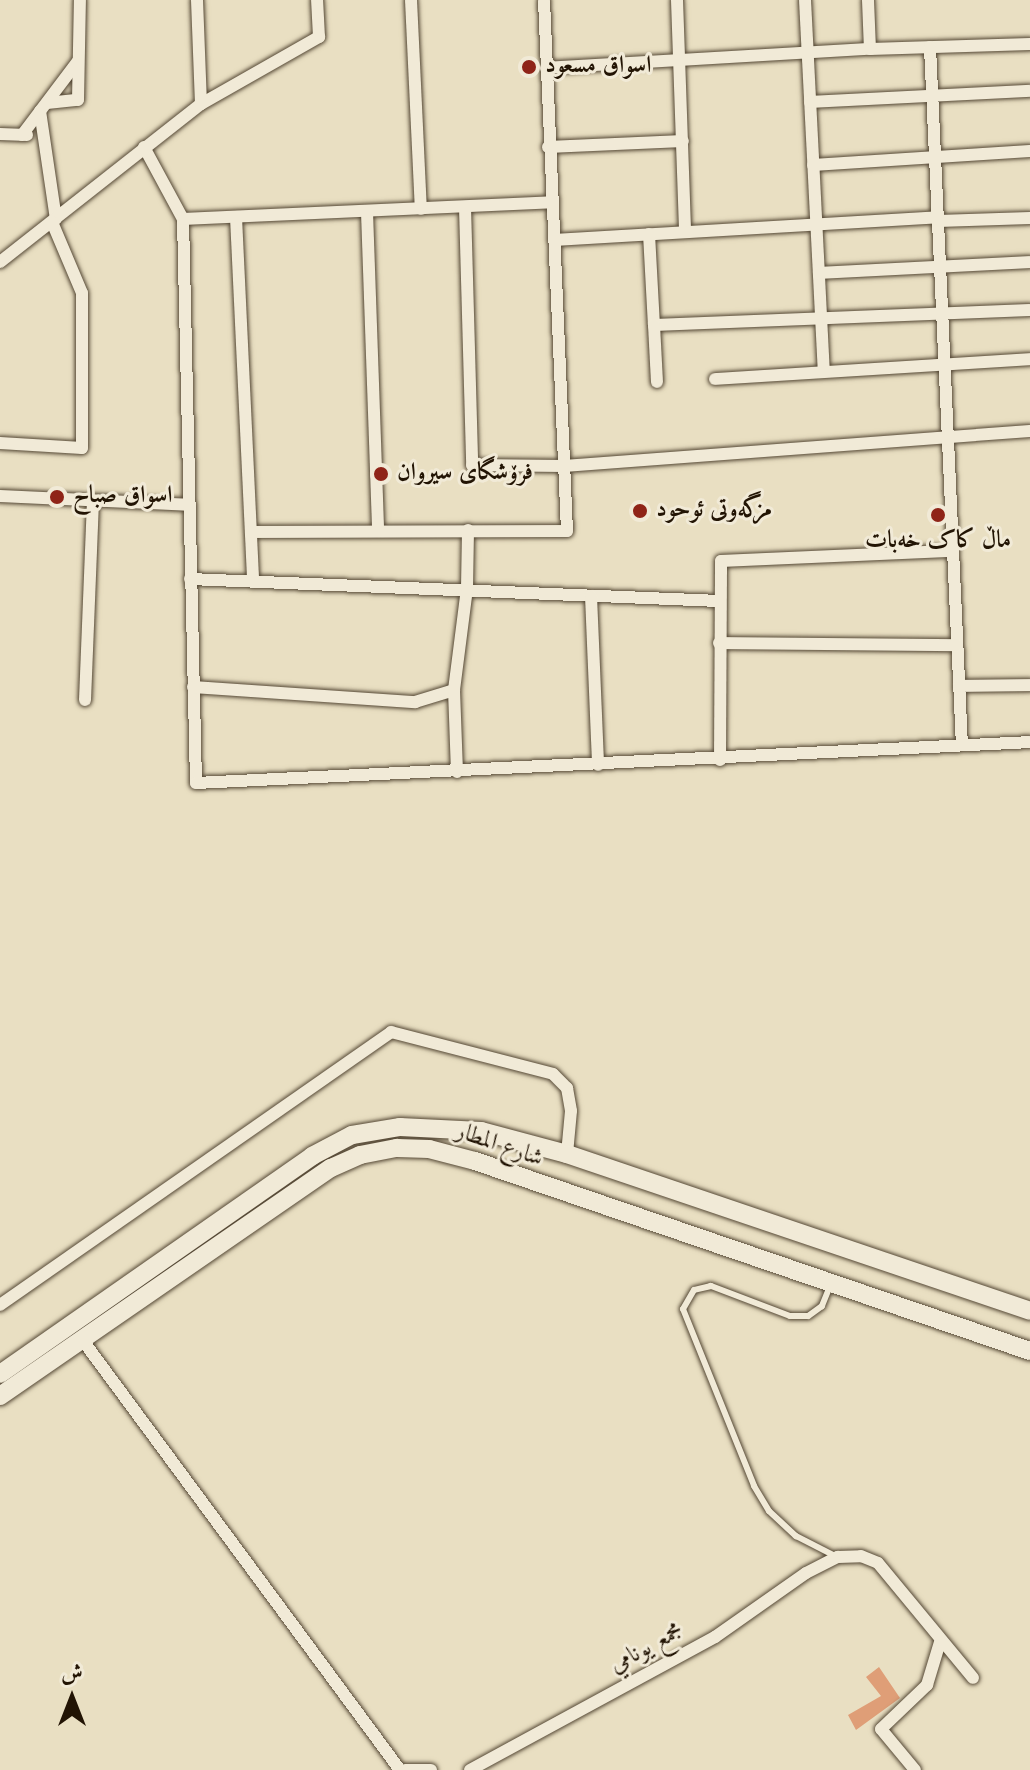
<!DOCTYPE html>
<meta charset="utf-8">
<style>
body{margin:0}
#map{position:relative;width:1030px;height:1770px;overflow:hidden;background:#e9dfc2;font-family:"Old Standard TT",Amiri,serif}
div>[style]{position:absolute}
.building>*{inset:0;background:#df9e77}
.roads{filter:drop-shadow(0 0 2px #544734) drop-shadow(0 0 2px #544734)}
.service>*{height:6px;margin:-3px;padding:0 3px;transform-origin:3px;border-radius:3px;background:#f1ead7}
.minor>*{height:12px;margin:-6px;padding:0 6px;transform-origin:6px;border-radius:6px;background:#f1ead7}
.secondary>*{height:18px;margin:-9px;padding:0 9px;transform-origin:9px;border-radius:9px;background:#f1ead7}
.dots>*{width:22px;height:22px;translate:-50% -50%;box-sizing:border-box;border:4px solid #f1ead7;border-radius:50%}
span{translate:-50% -50%;white-space:nowrap;text-align:center;line-height:1.15;-webkit-text-stroke:6px #f1ead7;paint-order:stroke}
.poi-label{font-size:24px;color:#221404;font-weight:700}
.left{translate:0 -50%;text-align:left}
.street-label{font-size:24px;color:#221404}
.north{position:absolute;left:32px;top:1658px;width:80px;height:80px;-webkit-text-stroke:6px #f1ead7;paint-order:stroke;rotate:0deg;font-size:22px;font-weight:700;line-height:32px;text-align:center;color:#221404}
.north::after{content:'';display:block;margin:auto;width:28px;height:36px;background:#221404;clip-path:polygon(50% 0,100% 100%,50% 72%,0 100%)}
</style>
<div id="map">
<div class="building">
<i style="clip-path:polygon(879px 1667px,900px 1698px,856px 1730px,848px 1715px,881px 1696px,866px 1677px)"></i>
</div>
<div class="roads">
<div class="service">
<i style="left:830px;top:1286px;width:22px;rotate:112deg"></i>
<i style="left:822px;top:1306px;width:17px;rotate:144deg"></i>
<i style="left:808px;top:1316px;width:18px;rotate:180deg"></i>
<i style="left:790px;top:1316px;width:85px;rotate:-159.2deg"></i>
<i style="left:711px;top:1286px;width:17px;rotate:167deg"></i>
<i style="left:694px;top:1290px;width:22px;rotate:120deg"></i>
<i style="left:683px;top:1309px;width:191px;rotate:68.1deg"></i>
<i style="left:754px;top:1486px;width:29px;rotate:59deg"></i>
<i style="left:769px;top:1511px;width:37px;rotate:43deg"></i>
<i style="left:796px;top:1536px;width:44px;rotate:27.1deg"></i>
</div>
<div class="minor">
<i style="left:197px;top:0;width:104px;rotate:87.8deg"></i>
<i style="left:411px;top:0;width:209px;rotate:87.3deg"></i>
<i style="left:677px;top:0;width:232px;rotate:88deg"></i>
<i style="left:805px;top:0;width:371px;rotate:87.1deg"></i>
<i style="left:868px;top:0;width:49px;rotate:87.7deg"></i>
<i style="left:870px;top:49px;width:160px;rotate:-1.8deg"></i>
<i style="left:930px;top:47px;width:699px;rotate:87.38deg"></i>
<i style="left:546px;top:68px;width:325px;rotate:-3.4deg"></i>
<i style="left:810px;top:102px;width:220px;rotate:-2.9deg"></i>
<i style="left:47px;top:103px;width:31px;rotate:-6deg"></i>
<i style="left:78px;top:100px;width:100px;rotate:-88.9deg"></i>
<i style="left:40px;top:111px;width:109px;rotate:81.6deg"></i>
<i style="left:0;top:134px;width:27px;rotate:2deg"></i>
<i style="left:22px;top:135px;width:93px;rotate:-52.9deg"></i>
<i style="left:144px;top:147px;width:82px;rotate:61.6deg"></i>
<i style="left:183px;top:219px;width:564px;rotate:88.68deg"></i>
<i style="left:196px;top:783px;width:835px;rotate:-2.81deg"></i>
<i style="left:548px;top:147px;width:135px;rotate:-2.5deg"></i>
<i style="left:813px;top:165px;width:217px;rotate:-3.7deg"></i>
<i style="left:465px;top:207px;width:258px;rotate:88.4deg"></i>
<i style="left:472px;top:465px;width:92px;rotate:0.6deg"></i>
<i style="left:564px;top:466px;width:467px;rotate:-4.3deg"></i>
<i style="left:367px;top:212px;width:316px;rotate:88deg"></i>
<i style="left:236px;top:217px;width:365px;rotate:87.3deg"></i>
<i style="left:183px;top:219px;width:369px;rotate:-2.6deg"></i>
<i style="left:938px;top:221px;width:92px;rotate:-1.9deg"></i>
<i style="left:649px;top:234px;width:91px;rotate:86.9deg"></i>
<i style="left:654px;top:325px;width:376px;rotate:-2.3deg"></i>
<i style="left:554px;top:240px;width:385px;rotate:-3.4deg"></i>
<i style="left:0;top:262px;width:256px;rotate:-38.2deg"></i>
<i style="left:201px;top:104px;width:136px;rotate:-29.6deg"></i>
<i style="left:319px;top:37px;width:37px;rotate:-93deg"></i>
<i style="left:819px;top:273px;width:211px;rotate:-3deg"></i>
<i style="left:654px;top:325px;width:57px;rotate:87deg"></i>
<i style="left:715px;top:379px;width:316px;rotate:-3.6deg"></i>
<i style="left:0;top:443px;width:82px;rotate:3.5deg"></i>
<i style="left:82px;top:448px;width:155px;rotate:-90deg"></i>
<i style="left:82px;top:293px;width:77px;rotate:-112.9deg"></i>
<i style="left:0;top:496px;width:188px;rotate:2.7deg"></i>
<i style="left:251px;top:532px;width:316px;rotate:-0.2deg"></i>
<i style="left:567px;top:531px;width:531px;rotate:-92.48deg"></i>
<i style="left:190px;top:579px;width:530px;rotate:2.38deg"></i>
<i style="left:591px;top:596px;width:169px;rotate:87.6deg"></i>
<i style="left:719px;top:643px;width:238px;rotate:0.5deg"></i>
<i style="left:959px;top:686px;width:71px;rotate:-0.8deg"></i>
<i style="left:193px;top:687px;width:223px;rotate:3.9deg"></i>
<i style="left:415px;top:702px;width:41px;rotate:-17.1deg"></i>
<i style="left:454px;top:690px;width:103px;rotate:-82.7deg"></i>
<i style="left:467px;top:588px;width:58px;rotate:-89deg"></i>
<i style="left:454px;top:690px;width:82px;rotate:87.9deg"></i>
<i style="left:85px;top:700px;width:197px;rotate:-87.7deg"></i>
<i style="left:720px;top:760px;width:199px;rotate:-89.7deg"></i>
<i style="left:721px;top:561px;width:232px;rotate:-2.5deg"></i>
<i style="left:0;top:1305px;width:477px;rotate:-34.9deg"></i>
<i style="left:391px;top:1032px;width:167px;rotate:14.5deg"></i>
<i style="left:553px;top:1074px;width:20px;rotate:45deg"></i>
<i style="left:567px;top:1088px;width:23px;rotate:80deg"></i>
<i style="left:571px;top:1111px;width:43px;rotate:95.3deg"></i>
<i style="left:84px;top:1342px;width:532px;rotate:53.56deg"></i>
<i style="left:405px;top:1770px;width:26px"></i>
<i style="left:470px;top:1770px;width:279px;rotate:-28.5deg"></i>
<i style="left:715px;top:1637px;width:111px;rotate:-35.1deg"></i>
<i style="left:806px;top:1573px;width:36px;rotate:-27deg"></i>
<i style="left:838px;top:1557px;width:23px;rotate:-2deg"></i>
<i style="left:861px;top:1556px;width:18px;rotate:22deg"></i>
<i style="left:878px;top:1563px;width:149px;rotate:50.4deg"></i>
<i style="left:915px;top:1770px;width:53px;rotate:-129.7deg"></i>
<i style="left:881px;top:1729px;width:64px;rotate:-43.7deg"></i>
<i style="left:927px;top:1685px;width:45px;rotate:-73.2deg"></i>
</div>
<div class="secondary">
<i style="left:0;top:1374px;width:381px;rotate:-34.9deg"></i>
<i style="left:312px;top:1156px;width:45px;rotate:-27.7deg"></i>
<i style="left:352px;top:1135px;width:49px;rotate:-9.5deg"></i>
<i style="left:400px;top:1127px;width:81px;rotate:2.8deg"></i>
<i style="left:481px;top:1131px;width:89px;rotate:15deg"></i>
<i style="left:567px;top:1154px;width:489px;rotate:18.7deg"></i>
<i style="left:0;top:1396px;width:402px;rotate:-34.6deg"></i>
<i style="left:331px;top:1168px;width:32px;rotate:-24deg"></i>
<i style="left:360px;top:1155px;width:38px;rotate:-11deg"></i>
<i style="left:397px;top:1148px;width:32px;rotate:2deg"></i>
<i style="left:429px;top:1149px;width:48px;rotate:14.6deg"></i>
<i style="left:475px;top:1161px;width:587px;rotate:18.9deg"></i>
</div>
</div>
<div class="dots">
<i style="left:529px;top:67px;background:#8f2418"></i>
<i style="left:381px;top:474px;background:#8f2418"></i>
<i style="left:57px;top:497px;background:#8f2418"></i>
<i style="left:640px;top:511px;background:#8f2418"></i>
<i style="left:938px;top:515px;background:#8f2418"></i>
</div>
<div class="poi-label">
<span class="left" style="left:545px;top:67px">اسواق مسعود</span>
<span class="left" style="left:397px;top:474px">فرۆشگای سیروان</span>
<span class="left" style="left:73px;top:497px">اسواق صباح</span>
<span class="left" style="left:656px;top:511px">مزگەوتی ئوحود</span>
<span style="left:938px;top:542px">ماڵ کاک خەبات</span>
</div>
<div class="street-label">
<span style="left:499px;top:1146px;rotate:19deg">شارع المطار</span>
<span style="left:647px;top:1649px;rotate:-29deg">مجمع يونامي</span>
</div>
<div class="north">ش</div>
</div>
